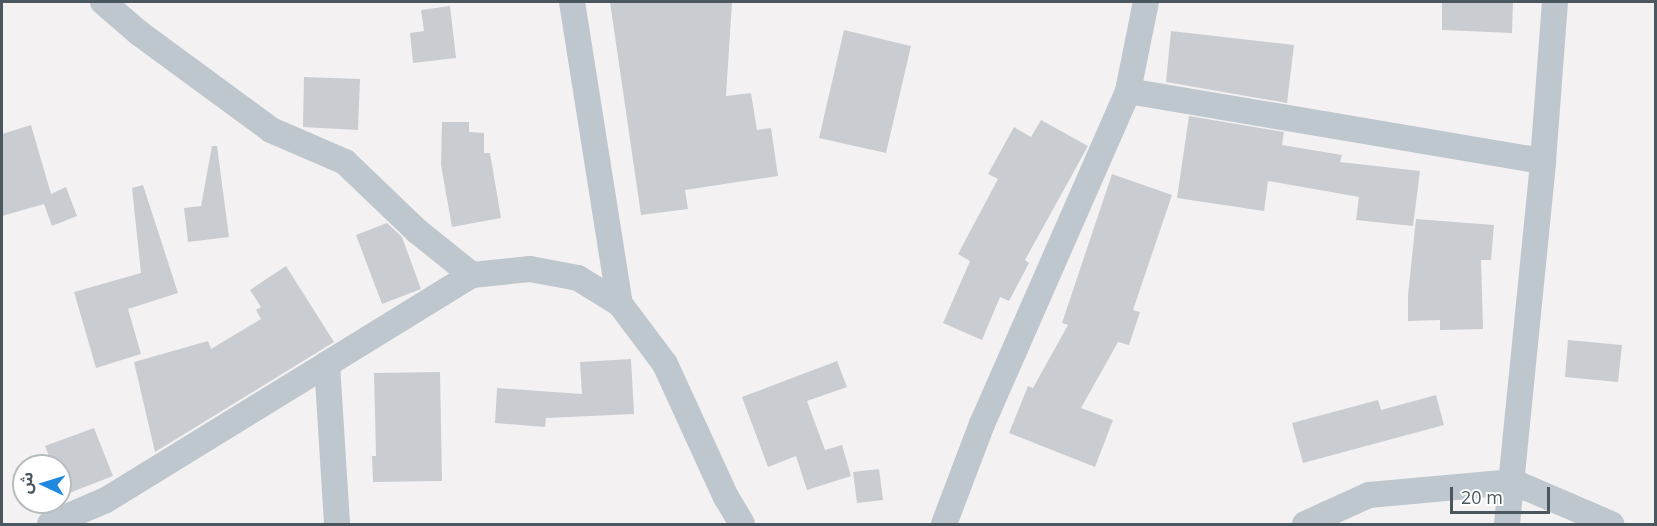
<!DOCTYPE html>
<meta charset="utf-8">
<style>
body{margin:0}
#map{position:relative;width:1657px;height:526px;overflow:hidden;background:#f4f1f2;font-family:"Open Sans","Noto Sans Arabic",sans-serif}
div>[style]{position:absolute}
.building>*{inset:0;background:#c9cdd1}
.street>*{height:26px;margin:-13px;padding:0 13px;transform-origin:13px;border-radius:13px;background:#bec7cd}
span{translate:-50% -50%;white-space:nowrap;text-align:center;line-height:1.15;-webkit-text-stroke:4.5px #fff;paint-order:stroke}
.frame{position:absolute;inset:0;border:3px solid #4a575f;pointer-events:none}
.north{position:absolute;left:12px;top:454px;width:60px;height:60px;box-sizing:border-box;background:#fff;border:2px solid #b7bcbf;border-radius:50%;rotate:274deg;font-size:16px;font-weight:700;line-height:24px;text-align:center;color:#4a575f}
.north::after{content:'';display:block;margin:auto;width:21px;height:27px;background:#1f89e0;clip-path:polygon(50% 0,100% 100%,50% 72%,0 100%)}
.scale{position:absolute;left:1450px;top:487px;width:100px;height:27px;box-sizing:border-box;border:3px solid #4a575f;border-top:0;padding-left:8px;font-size:18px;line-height:21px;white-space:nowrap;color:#4a575f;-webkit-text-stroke:4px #fff;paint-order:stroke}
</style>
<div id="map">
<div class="building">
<i style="clip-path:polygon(610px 2px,732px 2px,726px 96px,751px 93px,757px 130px,771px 128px,778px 176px,685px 190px,688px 209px,641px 215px)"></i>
<i style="clip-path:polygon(1442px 2px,1513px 2px,1512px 33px,1442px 30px)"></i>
<i style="clip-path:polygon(450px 6px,456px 58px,413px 63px,410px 33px,424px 31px,421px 10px)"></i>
<i style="clip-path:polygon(844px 30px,911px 46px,886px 153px,819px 138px)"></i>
<i style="clip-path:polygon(1171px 31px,1294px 45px,1287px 103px,1166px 82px)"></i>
<i style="clip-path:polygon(304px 77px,360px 79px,358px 130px,303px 127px)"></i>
<i style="clip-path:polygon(1189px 116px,1284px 132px,1282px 145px,1342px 155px,1340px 162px,1420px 171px,1413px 226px,1356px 220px,1359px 197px,1268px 181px,1264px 211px,1177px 198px)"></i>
<i style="clip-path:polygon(1041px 120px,1088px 146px,1025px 260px,1029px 263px,1009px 301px,1000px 297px,982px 340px,943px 323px,970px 261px,958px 254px,998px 179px,988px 174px,1014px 127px,1031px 137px)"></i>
<i style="clip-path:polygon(442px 122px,469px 122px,469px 132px,484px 133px,484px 153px,490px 153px,501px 218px,452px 227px,441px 165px)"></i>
<i style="clip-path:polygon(31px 125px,51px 194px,66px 187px,77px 216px,52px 226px,44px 204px,2px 216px,2px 134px)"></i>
<i style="clip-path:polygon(212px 146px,217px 146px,229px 237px,188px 242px,184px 208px,201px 206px)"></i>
<i style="clip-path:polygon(1112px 174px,1172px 195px,1133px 310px,1140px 312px,1129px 345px,1118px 342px,1081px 408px,1113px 420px,1095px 467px,1009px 433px,1028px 386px,1033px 388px,1068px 325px,1062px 323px)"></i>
<i style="clip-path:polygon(143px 185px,178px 293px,128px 309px,141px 354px,96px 368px,74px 292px,141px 273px,132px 188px)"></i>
<i style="clip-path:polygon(1416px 219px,1494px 225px,1491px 260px,1481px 260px,1483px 329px,1440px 330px,1440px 320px,1408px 321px,1408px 295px)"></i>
<i style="clip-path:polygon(387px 223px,402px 237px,421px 289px,382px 304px,356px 235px)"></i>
<i style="clip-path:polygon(286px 266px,334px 342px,155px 452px,134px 362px,208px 341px,211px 349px,261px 319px,256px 310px,261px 307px,250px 290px)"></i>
<i style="clip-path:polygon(1568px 340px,1622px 345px,1618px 382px,1565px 377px)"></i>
<i style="clip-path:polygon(631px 359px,634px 414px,546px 418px,545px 427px,495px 423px,497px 388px,582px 394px,580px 362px)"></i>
<i style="clip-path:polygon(837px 361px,847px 387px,807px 401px,825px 450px,842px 445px,851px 476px,807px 490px,796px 456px,768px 467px,742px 397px)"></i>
<i style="clip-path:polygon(440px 372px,442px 481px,373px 482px,372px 456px,376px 456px,374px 373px)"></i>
<i style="clip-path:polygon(1436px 395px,1444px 425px,1303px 463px,1292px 423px,1378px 400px,1381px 410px)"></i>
<i style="clip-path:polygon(94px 428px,113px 476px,64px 495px,60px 485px,60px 466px,53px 466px,45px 446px)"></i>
<i style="clip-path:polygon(879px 469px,883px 500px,857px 503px,853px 472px)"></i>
</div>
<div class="street">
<i style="left:103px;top:2px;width:48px;rotate:40.7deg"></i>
<i style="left:139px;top:33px;width:164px;rotate:36.3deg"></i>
<i style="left:271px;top:130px;width:81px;rotate:23.4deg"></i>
<i style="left:345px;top:162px;width:100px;rotate:43.8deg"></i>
<i style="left:417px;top:231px;width:70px;rotate:38.7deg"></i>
<i style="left:572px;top:2px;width:306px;rotate:81deg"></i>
<i style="left:1128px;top:91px;width:421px;rotate:9.6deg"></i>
<i style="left:327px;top:364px;width:160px;rotate:86.4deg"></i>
<i style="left:50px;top:524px;width:61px;rotate:-23.2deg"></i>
<i style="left:106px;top:500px;width:430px;rotate:-31.6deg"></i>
<i style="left:472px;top:275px;width:58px;rotate:-5.9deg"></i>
<i style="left:530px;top:269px;width:49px;rotate:10.6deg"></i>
<i style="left:578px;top:278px;width:49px;rotate:31.8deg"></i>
<i style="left:620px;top:304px;width:75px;rotate:53.1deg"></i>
<i style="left:665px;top:364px;width:146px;rotate:65.4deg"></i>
<i style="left:726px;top:497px;width:31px;rotate:59deg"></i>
<i style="left:944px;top:524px;width:107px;rotate:-69.2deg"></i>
<i style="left:982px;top:424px;width:364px;rotate:-66.3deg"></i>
<i style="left:1128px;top:91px;width:91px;rotate:-78.6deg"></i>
<i style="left:1305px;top:524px;width:70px;rotate:-24.4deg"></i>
<i style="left:1369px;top:495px;width:145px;rotate:-5.2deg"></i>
<i style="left:1513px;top:482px;width:107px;rotate:23.2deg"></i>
<i style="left:1507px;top:524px;width:365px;rotate:-84.3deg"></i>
<i style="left:1543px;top:161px;width:159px;rotate:-85.7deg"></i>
</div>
<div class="frame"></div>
<div class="north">ش</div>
<div class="scale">20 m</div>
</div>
